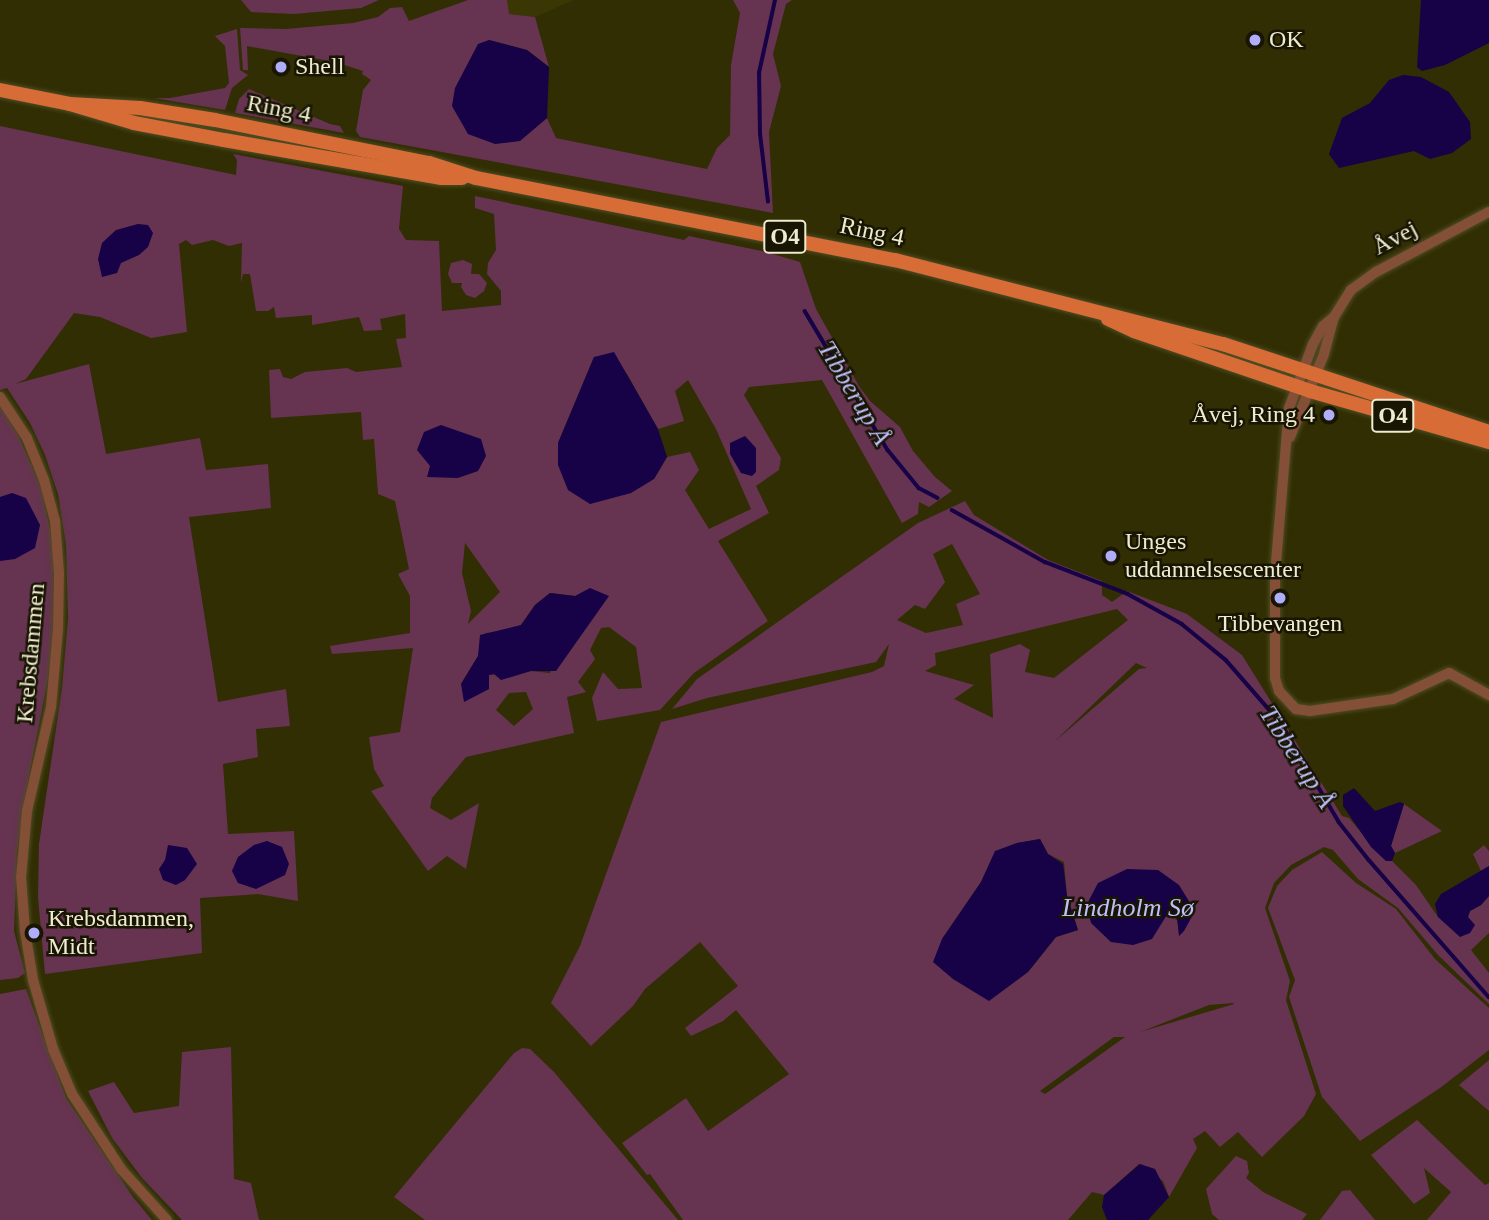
<!DOCTYPE html>
<meta charset="utf-8">
<style>
body{margin:0}
#map{position:relative;width:1489px;height:1220px;overflow:hidden;background:#312e03;font-family:"Times New Roman",serif}
div>[style]{position:absolute}
.built>*{inset:0;background:#3b3704}
.green>*{inset:0;background:#663351}
.water>*{inset:0;background:#170147}
.stream>*{height:3.5px;margin:-1.75px;padding:0 1.75px;transform-origin:1.75px;border-radius:1.75px;background:#170147}
.roads{filter:drop-shadow(0 0 2px #4f4c24) drop-shadow(0 0 2px #4f4c24)}
.minor>*{height:10px;margin:-5px;padding:0 5px;transform-origin:5px;border-radius:5px;background:#834f37}
.major>*{height:14px;margin:-7px;padding:0 7px;transform-origin:7px;border-radius:7px;background:#d76c37}
.dots>*{width:19px;height:19px;translate:-50% -50%;box-sizing:border-box;border:4px solid #181602;border-radius:50%}
span{translate:-50% -50%;white-space:nowrap;text-align:center;line-height:1.15;-webkit-text-stroke:5px #181602;paint-order:stroke}
.shield-label span{padding:2px 5px;background:#181602;border:2px solid;border-radius:5px;-webkit-text-stroke-width:0}
.shield-label{font-size:23px;color:#eeecd0;font-weight:700}
.poi-label{font-size:24px;color:#eeecd0}
.left{translate:0 -50%;text-align:left}
.right{translate:-100% -50%;text-align:right}
.street-label{font-size:24px;color:#eeecd0}
.water-label{font-size:26px;color:#bfbefd;font-style:italic}
</style>
<div id="map">
<div class="built">
<i style="clip-path:polygon(507px 0,574px 0,535px 17px,508px 14px)"></i>
</div>
<div class="green">
<i style="clip-path:polygon(241px 0,379px 0,361px 8px,294px 14px,251px 12px)"></i>
<i style="clip-path:polygon(468px 0,507px 0,509px 14px,535px 17px,549px 67px,527px 50px,489px 40px,519px 141px,547px 118px,556px 138px,707px 169px,717px 148px,730px 135px,731px 65px,740px 13px,733px 0,792px 0,786px 4px,773px 54px,781px 86px,769px 132px,773px 213px,360px 137px,356px 131px,363px 90px,371px 80px,362px 74px,363px 71px,335px 62px,247px 46px,248px 70px,243px 70px,240px 28px,286px 29px,353px 23px,378px 17px,390px 8px,402px 7px,409px 21px)"></i>
<i style="clip-path:polygon(237px 29px,240px 70px,248px 75px,232px 88px,225px 110px,154px 98px,170px 98px,225px 88px,229px 83px,225px 46px,215px 36px)"></i>
<i style="clip-path:polygon(249px 89px,330px 124px,340px 126px,344px 133px,235px 113px,239px 99px)"></i>
<i style="clip-path:polygon(evenodd,0 126px,236px 175px,237px 160px,233px 154px,403px 186px,399px 229px,406px 240px,439px 241px,442px 311px,501px 305px,501px 291px,487px 274px,488px 263px,496px 250px,494px 214px,475px 208px,475px 196px,684px 240px,689px 236px,766px 252px,800px 262px,816px 309px,859px 386px,870px 401px,900px 427px,913px 451px,935px 477px,952px 491px,929px 507px,919px 502px,918px 514px,902px 523px,822px 380px,749px 387px,744px 395px,781px 458px,779px 470px,756px 486px,769px 513px,718px 541px,768px 621px,694px 673px,660px 710px,597px 721px,592px 698px,603px 672px,618px 689px,642px 688px,636px 647px,609px 627px,601px 628px,590px 650px,595px 659px,578px 682px,586px 692px,567px 697px,574px 733px,466px 757px,432px 798px,430px 808px,451px 820px,479px 803px,466px 869px,447px 856px,428px 871px,371px 791px,384px 786px,374px 769px,369px 737px,400px 732px,413px 648px,332px 654px,330px 646px,410px 633px,410px 596px,398px 574px,409px 569px,395px 501px,378px 494px,374px 439px,363px 440px,361px 412px,271px 418px,269px 370px,280px 369px,283px 377px,291px 379px,305px 372px,347px 368px,356px 372px,402px 367px,396px 339px,406px 338px,405px 314px,380px 319px,382px 330px,364px 331px,359px 317px,312px 325px,312px 315px,276px 318px,274px 307px,268px 311px,256px 311px,250px 274px,243px 274px,241px 283px,242px 243px,229px 246px,213px 240px,192px 245px,186px 240px,179px 244px,187px 332px,151px 338px,100px 317px,74px 313px,26px 379px,15px 384px,89px 364px,106px 454px,200px 438px,206px 470px,268px 464px,271px 508px,189px 517px,218px 702px,286px 689px,290px 726px,256px 729px,258px 757px,223px 764px,228px 834px,294px 831px,298px 901px,258px 894px,200px 898px,202px 953px,45px 974px,38px 897px,39px 844px,62px 688px,68px 619px,66px 545px,58px 494px,45px 455px,30px 423px,7px 388px,0 390px,0 126px,594px 357px,627px 374px,658px 429px,684px 421px,675px 391px,688px 380px,716px 429px,751px 509px,709px 529px,685px 490px,699px 470px,690px 452px,667px 457px,654px 479px,558px 443px,594px 357px,0 126px,465px 543px,500px 592px,468px 624px,471px 611px,462px 573px,465px 543px,0 126px,550px 593px,575px 596px,550px 673px,531px 671px,489px 675px,479px 693px,470px 696px,461px 684px,478px 656px,485px 633px,505px 631px,521px 625px,535px 605px,550px 593px,0 126px,526px 692px,533px 709px,514px 726px,496px 710px,509px 693px,526px 692px)"></i>
<i style="clip-path:polygon(463px 260px,472px 264px,471px 274px,479px 274px,487px 283px,484px 291px,475px 298px,466px 295px,461px 287px,462px 283px,452px 283px,448px 274px,451px 263px)"></i>
<i style="clip-path:polygon(0 405px,18px 435px,41px 487px,50px 530px,54px 565px,53px 631px,48px 678px,23px 807px,17px 852px,14px 931px,25px 973px,18px 978px,0 980px)"></i>
<i style="clip-path:polygon(evenodd,965px 501px,974px 515px,1048px 560px,1102px 581px,1102px 595px,1112px 602px,1127px 591px,1187px 614px,1242px 655px,1342px 816px,1349px 818px,1381px 856px,1392px 861px,1416px 885px,1438px 917px,1468px 917px,1470px 911px,1481px 905px,1489px 896px,1489px 933px,1471px 950px,1489px 973px,1489px 1004px,1438px 955px,1398px 908px,1358px 879px,1333px 850px,1324px 847px,1291px 865px,1274px 883px,1265px 908px,1290px 981px,1286px 1000px,1316px 1094px,1304px 1116px,1262px 1157px,1238px 1132px,1220px 1147px,1205px 1131px,1193px 1139px,1197px 1148px,1169px 1197px,1163px 1181px,1139px 1164px,1104px 1195px,1092px 1192px,1068px 1220px,683px 1220px,650px 1174px,647px 1175px,622px 1143px,686px 1098px,708px 1131px,789px 1074px,736px 1010px,723px 1021px,691px 1036px,685px 1028px,738px 986px,700px 942px,645px 989px,633px 1006px,591px 1046px,551px 1003px,580px 946px,661px 722px,872px 672px,884px 666px,889px 644px,876px 662px,707px 698px,672px 709px,697px 679px,918px 523px,965px 501px,952px 544px,980px 594px,956px 604px,963px 625px,926px 633px,897px 620px,915px 605px,925px 609px,945px 582px,933px 554px,952px 544px,965px 501px,1117px 609px,1128px 620px,1054px 678px,1025px 672px,1030px 650px,1020px 644px,990px 654px,993px 718px,954px 699px,974px 685px,925px 671px,936px 665px,935px 653px,1117px 609px,965px 501px,1136px 663px,1147px 668px,1139px 669px,1054px 742px,1136px 663px,965px 501px,1040px 839px,1048px 854px,1064px 862px,1067px 896px,1078px 930px,1056px 937px,1028px 972px,942px 939px,981px 882px,995px 852px,1017px 843px,1040px 839px,965px 501px,1087px 904px,1195px 911px,1179px 935px,1177px 917px,1168px 913px,1111px 942px,1091px 922px,1087px 904px,965px 501px,1233px 1003px,1234px 1004px,1140px 1032px,1209px 1005px,1233px 1003px,965px 501px,1114px 1037px,1125px 1037px,1045px 1094px,1040px 1091px,1114px 1037px)"></i>
<i style="clip-path:polygon(1404px 804px,1442px 831px,1395px 853px,1391px 846px)"></i>
<i style="clip-path:polygon(1484px 845px,1489px 851px,1489px 866px,1481px 871px,1473px 854px)"></i>
<i style="clip-path:polygon(1322px 852px,1356px 883px,1396px 909px,1435px 959px,1489px 1008px,1489px 1050px,1440px 1088px,1360px 1141px,1322px 1097px,1289px 997px,1295px 980px,1268px 908px,1277px 886px,1292px 870px)"></i>
<i style="clip-path:polygon(26px 989px,66px 1098px,133px 1197px,152px 1220px,0 1220px,0 994px)"></i>
<i style="clip-path:polygon(231px 1047px,234px 1179px,251px 1183px,259px 1220px,182px 1220px,142px 1178px,112px 1138px,88px 1091px,114px 1082px,134px 1113px,179px 1106px,182px 1052px)"></i>
<i style="clip-path:polygon(522px 1048px,530px 1049px,554px 1072px,678px 1220px,425px 1220px,394px 1197px,514px 1053px)"></i>
<i style="clip-path:polygon(1489px 1060px,1489px 1111px,1459px 1085px)"></i>
<i style="clip-path:polygon(1417px 1120px,1485px 1185px,1489px 1183px,1489px 1220px,1427px 1220px,1451px 1192px,1424px 1168px,1430px 1193px,1414px 1204px,1371px 1155px)"></i>
<i style="clip-path:polygon(1236px 1156px,1247px 1161px,1249px 1173px,1246px 1178px,1263px 1192px,1307px 1214px,1302px 1220px,1219px 1220px,1212px 1214px,1206px 1189px)"></i>
<i style="clip-path:polygon(1350px 1190px,1375px 1220px,1320px 1220px,1342px 1191px)"></i>
</div>
<div class="water">
<i style="clip-path:polygon(1421px 0,1489px 0,1489px 43px,1445px 65px,1422px 71px,1417px 67px)"></i>
<i style="clip-path:polygon(489px 40px,527px 50px,549px 67px,547px 118px,520px 141px,495px 144px,468px 134px,452px 106px,455px 88px,478px 44px)"></i>
<i style="clip-path:polygon(1403px 75px,1421px 77px,1449px 92px,1470px 122px,1471px 139px,1452px 153px,1430px 159px,1414px 151px,1339px 168px,1329px 154px,1342px 118px,1370px 103px,1389px 80px)"></i>
<i style="clip-path:polygon(138px 224px,148px 225px,153px 233px,148px 247px,139px 255px,121px 263px,117px 273px,102px 277px,98px 259px,102px 243px,116px 230px)"></i>
<i style="clip-path:polygon(614px 352px,658px 429px,667px 457px,654px 479px,631px 493px,590px 504px,568px 490px,558px 465px,558px 443px,594px 357px)"></i>
<i style="clip-path:polygon(441px 425px,481px 439px,486px 456px,478px 471px,458px 478px,427px 477px,430px 466px,417px 450px,424px 432px)"></i>
<i style="clip-path:polygon(745px 436px,756px 448px,756px 472px,752px 476px,741px 473px,730px 454px,730px 443px)"></i>
<i style="clip-path:polygon(12px 493px,26px 498px,40px 525px,35px 548px,15px 559px,0 561px,0 497px)"></i>
<i style="clip-path:polygon(590px 588px,609px 596px,556px 671px,531px 671px,501px 680px,494px 674px,489px 675px,489px 689px,464px 702px,461px 684px,478px 656px,480px 635px,521px 625px,535px 605px,550px 593px,575px 596px)"></i>
<i style="clip-path:polygon(1354px 788px,1375px 811px,1400px 802px,1404px 804px,1391px 846px,1395px 853px,1392px 861px,1386px 861px,1371px 847px,1343px 806px,1343px 795px)"></i>
<i style="clip-path:polygon(1040px 839px,1048px 854px,1063px 864px,1067px 896px,1078px 930px,1056px 937px,1028px 972px,989px 1001px,953px 979px,933px 962px,942px 939px,981px 882px,995px 851px,1017px 843px)"></i>
<i style="clip-path:polygon(267px 841px,282px 847px,289px 864px,285px 875px,256px 889px,238px 883px,232px 871px,238px 857px,254px 845px)"></i>
<i style="clip-path:polygon(168px 845px,187px 848px,197px 864px,185px 880px,176px 885px,163px 880px,159px 869px,165px 860px)"></i>
<i style="clip-path:polygon(1489px 866px,1489px 896px,1481px 905px,1470px 911px,1468px 917px,1475px 925px,1470px 933px,1460px 937px,1438px 917px,1435px 904px,1441px 894px)"></i>
<i style="clip-path:polygon(1127px 869px,1158px 870px,1179px 885px,1195px 911px,1184px 931px,1179px 936px,1177px 917px,1168px 913px,1152px 939px,1133px 945px,1111px 942px,1091px 923px,1087px 904px,1098px 883px)"></i>
<i style="clip-path:polygon(1140px 1164px,1155px 1169px,1169px 1197px,1148px 1220px,1107px 1220px,1102px 1207px,1104px 1195px)"></i>
</div>
<div class="stream">
<i style="left:768px;top:202px;width:68px;rotate:-96.7deg"></i>
<i style="left:760px;top:134px;width:61px;rotate:-90.9deg"></i>
<i style="left:759px;top:73px;width:75px;rotate:-77.6deg"></i>
<i style="left:805px;top:311px;width:162px;rotate:59.2deg"></i>
<i style="left:888px;top:450px;width:49px;rotate:50.8deg"></i>
<i style="left:919px;top:488px;width:21px;rotate:28deg"></i>
<i style="left:952px;top:510px;width:107px;rotate:29.2deg"></i>
<i style="left:1045px;top:562px;width:89px;rotate:21.1deg"></i>
<i style="left:1128px;top:594px;width:62px;rotate:29.1deg"></i>
<i style="left:1182px;top:624px;width:57px;rotate:39.3deg"></i>
<i style="left:1226px;top:660px;width:84px;rotate:48.9deg"></i>
<i style="left:1281px;top:723px;width:115px;rotate:59.6deg"></i>
<i style="left:1339px;top:822px;width:48px;rotate:51.7deg"></i>
<i style="left:1369px;top:860px;width:182px;rotate:48.8deg"></i>
</div>
<div class="roads">
<div class="minor">
<i style="left:1334px;top:317px;width:14px;rotate:141deg"></i>
<i style="left:1323px;top:326px;width:21px;rotate:119deg"></i>
<i style="left:1313px;top:344px;width:68px;rotate:110.6deg"></i>
<i style="left:1289px;top:408px;width:166px;rotate:94.8deg"></i>
<i style="left:1275px;top:573px;width:105px;rotate:90deg"></i>
<i style="left:1275px;top:678px;width:14px;rotate:73deg"></i>
<i style="left:1279px;top:691px;width:25px;rotate:47deg"></i>
<i style="left:1296px;top:709px;width:14px;rotate:8deg"></i>
<i style="left:1310px;top:711px;width:84px;rotate:-8.2deg"></i>
<i style="left:1393px;top:699px;width:62px;rotate:-24.9deg"></i>
<i style="left:1449px;top:673px;width:46px;rotate:28.8deg"></i>
<i style="left:0;top:397px;width:49px;rotate:56.6deg"></i>
<i style="left:27px;top:438px;width:45px;rotate:68deg"></i>
<i style="left:44px;top:480px;width:42px;rotate:75deg"></i>
<i style="left:55px;top:521px;width:52px;rotate:85.6deg"></i>
<i style="left:59px;top:573px;width:56px;rotate:91deg"></i>
<i style="left:58px;top:629px;width:78px;rotate:95.1deg"></i>
<i style="left:51px;top:707px;width:107px;rotate:103deg"></i>
<i style="left:27px;top:811px;width:66px;rotate:95.2deg"></i>
<i style="left:21px;top:877px;width:54px;rotate:85.8deg"></i>
<i style="left:25px;top:931px;width:50px;rotate:80.7deg"></i>
<i style="left:33px;top:980px;width:72px;rotate:73.8deg"></i>
<i style="left:53px;top:1049px;width:49px;rotate:67.1deg"></i>
<i style="left:72px;top:1094px;width:90px;rotate:56.8deg"></i>
<i style="left:121px;top:1169px;width:69px;rotate:48deg"></i>
<i style="left:1290px;top:437px;width:90px;rotate:-67.7deg"></i>
<i style="left:1324px;top:354px;width:38px;rotate:-75deg"></i>
<i style="left:1334px;top:317px;width:32px;rotate:-58deg"></i>
<i style="left:1351px;top:290px;width:31px;rotate:-36deg"></i>
<i style="left:1376px;top:272px;width:128px;rotate:-28deg"></i>
</div>
<div class="major">
<i style="left:0;top:90px;width:71px;rotate:11.3deg"></i>
<i style="left:70px;top:104px;width:67px;rotate:16.5deg"></i>
<i style="left:134px;top:123px;width:92px;rotate:10.7deg"></i>
<i style="left:224px;top:140px;width:221px;rotate:9.9deg"></i>
<i style="left:442px;top:178px;width:20px"></i>
<i style="left:70px;top:104px;width:70px;rotate:3.3deg"></i>
<i style="left:140px;top:108px;width:76px;rotate:9.1deg"></i>
<i style="left:215px;top:120px;width:218px;rotate:11.4deg"></i>
<i style="left:429px;top:163px;width:49px;rotate:17.7deg"></i>
<i style="left:476px;top:178px;width:427px;rotate:11.1deg"></i>
<i style="left:895px;top:260px;width:339px;rotate:14.4deg"></i>
<i style="left:1223px;top:344px;width:280px;rotate:18.3deg"></i>
<i style="left:1108px;top:319px;width:29px;rotate:25deg"></i>
<i style="left:1134px;top:331px;width:186px;rotate:18.8deg"></i>
<i style="left:1310px;top:391px;width:186px;rotate:15.9deg"></i>
</div>
</div>
<div class="dots">
<i style="left:1255px;top:40px;background:#b0aefa"></i>
<i style="left:281px;top:67px;background:#b0aefa"></i>
<i style="left:1329px;top:415px;background:#b0aefa"></i>
<i style="left:1111px;top:556px;background:#b0aefa"></i>
<i style="left:1280px;top:598px;background:#b0aefa"></i>
<i style="left:34px;top:933px;background:#b0aefa"></i>
</div>
<div class="shield-label">
<span style="left:785px;top:237px">O4</span>
<span style="left:1393px;top:416px">O4</span>
</div>
<div class="poi-label">
<span class="left" style="left:1269px;top:40px">OK</span>
<span class="left" style="left:295px;top:67px">Shell</span>
<span class="right" style="left:1315px;top:415px">Åvej, Ring 4</span>
<span class="left" style="left:1125px;top:556px">Unges<br>uddannelsescenter</span>
<span style="left:1280px;top:624px">Tibbevangen</span>
<span class="left" style="left:48px;top:933px">Krebsdammen,<br>Midt</span>
</div>
<div class="street-label">
<span style="left:279px;top:109px;rotate:11deg">Ring 4</span>
<span style="left:872px;top:232px;rotate:12deg">Ring 4</span>
<span style="left:1395px;top:238px;rotate:-28deg">Åvej</span>
<span style="left:31px;top:653px;rotate:-85deg">Krebsdammen</span>
</div>
<div class="water-label">
<span style="left:854px;top:393px;rotate:59deg">Tibberup Å</span>
<span style="left:1297px;top:757px;rotate:57deg">Tibberup Å</span>
<span style="left:1128px;top:908px">Lindholm Sø</span>
</div>
</div>
